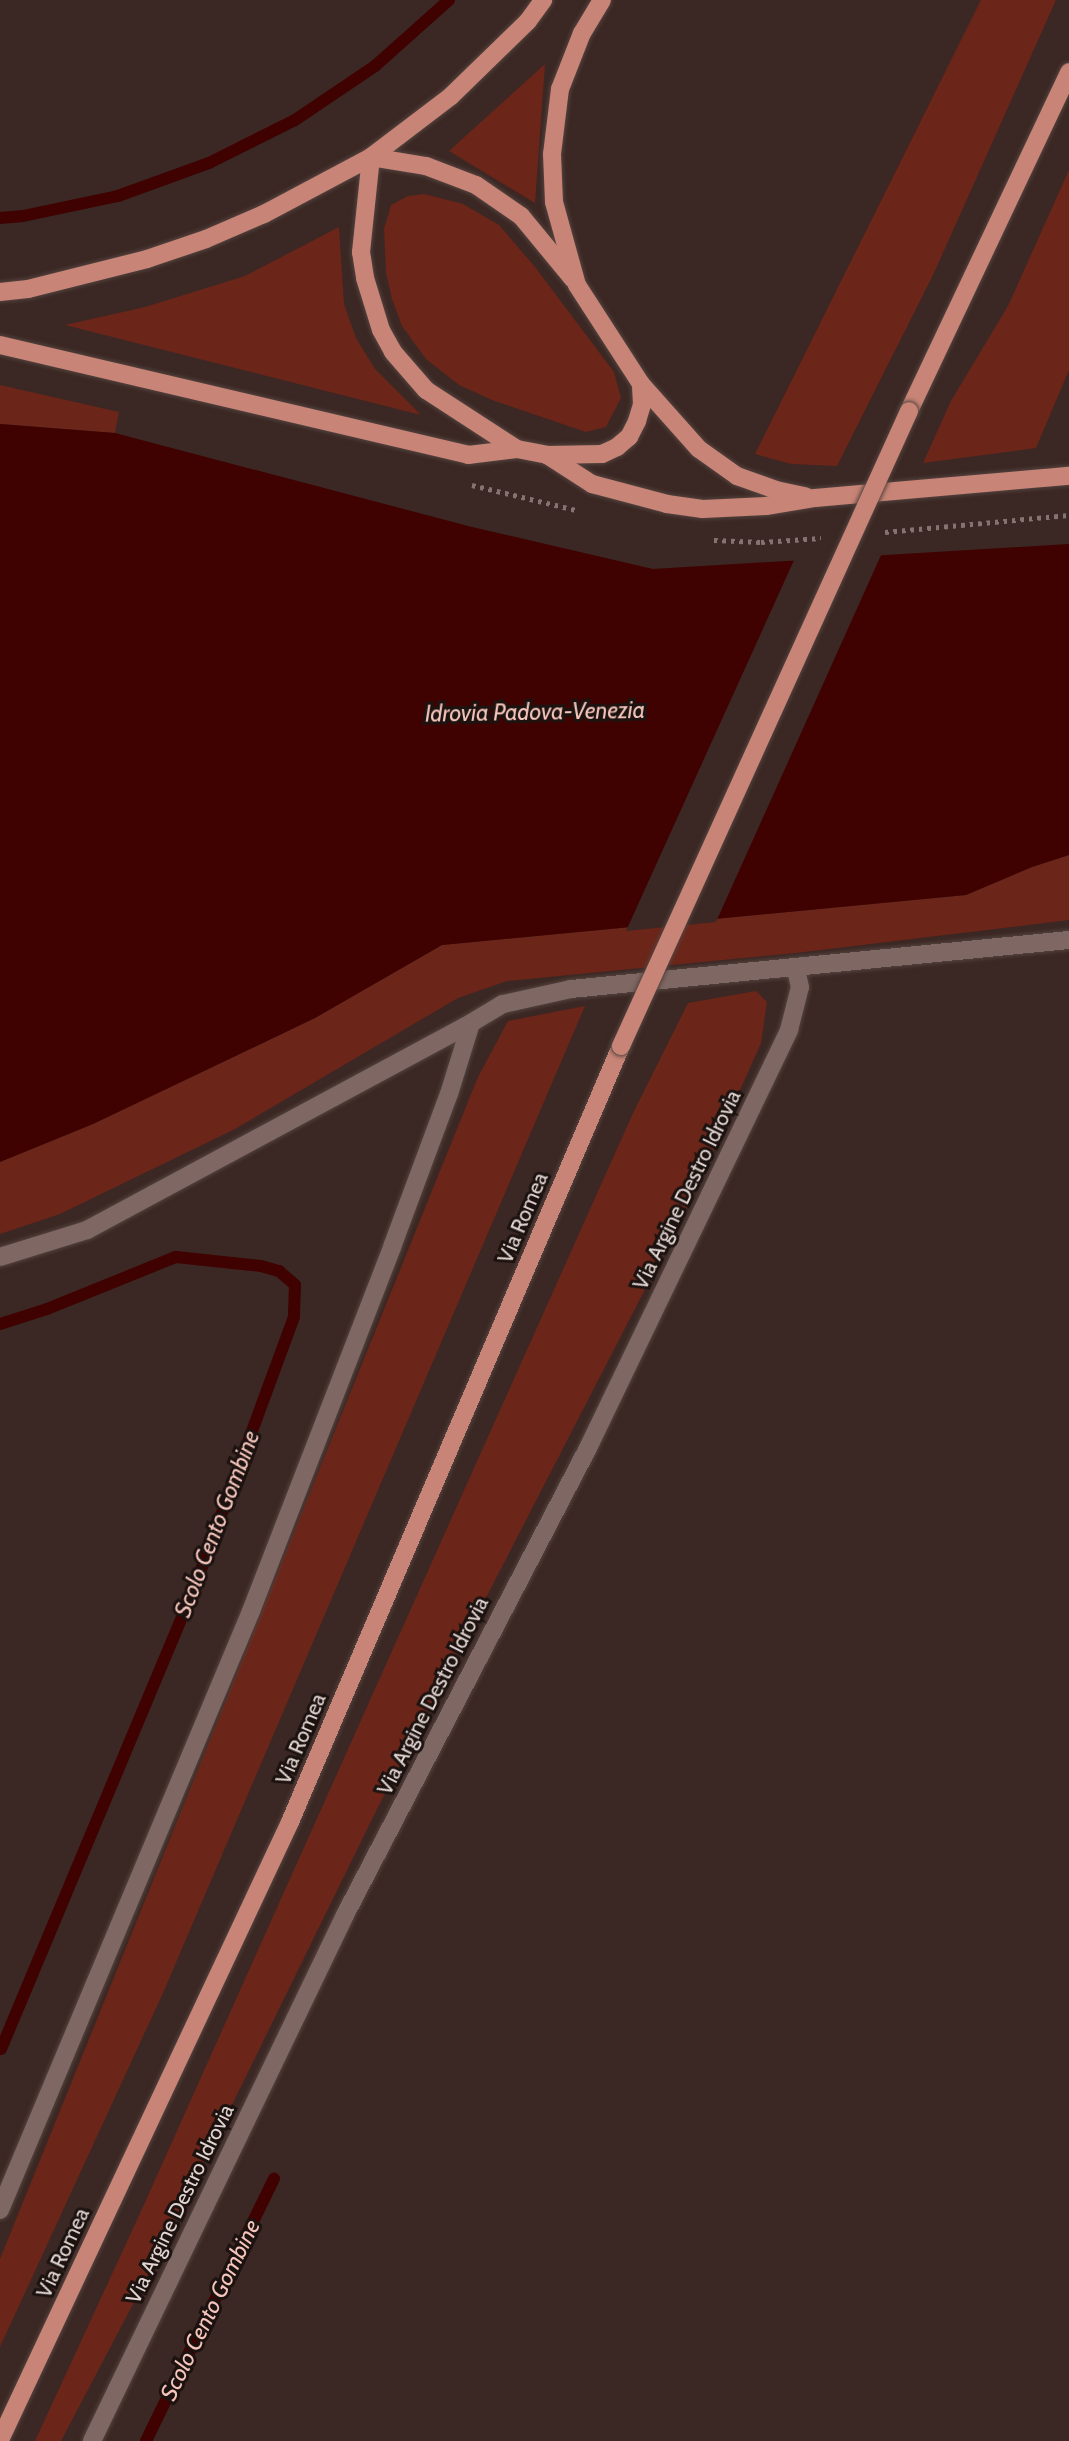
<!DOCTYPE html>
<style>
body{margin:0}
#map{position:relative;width:1069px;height:2441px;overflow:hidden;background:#3b2723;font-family:Cabin,sans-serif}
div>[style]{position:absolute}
.green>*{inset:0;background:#6c2519}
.water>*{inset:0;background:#3f0200}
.pier>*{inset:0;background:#3b2723}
.stream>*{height:12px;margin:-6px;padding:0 6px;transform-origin:6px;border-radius:6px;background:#3f0200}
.path>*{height:4.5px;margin-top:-2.25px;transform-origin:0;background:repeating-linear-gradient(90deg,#847370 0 3.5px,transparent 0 8.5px)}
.roads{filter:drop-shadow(0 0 2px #53433f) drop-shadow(0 0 2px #53433f)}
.minor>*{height:18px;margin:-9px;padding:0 9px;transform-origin:9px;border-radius:9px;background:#7f6863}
.major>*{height:18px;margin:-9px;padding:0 9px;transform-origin:9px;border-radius:9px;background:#c88476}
.bridges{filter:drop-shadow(0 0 2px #53433f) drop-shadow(0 0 2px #53433f)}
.major-bridge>*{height:18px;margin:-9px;padding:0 9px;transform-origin:9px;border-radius:9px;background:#c88476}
span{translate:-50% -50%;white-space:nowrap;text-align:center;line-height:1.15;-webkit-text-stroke:6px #1c1311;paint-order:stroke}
.street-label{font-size:21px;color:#e1d4d1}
.water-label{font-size:23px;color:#f5c4bb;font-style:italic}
</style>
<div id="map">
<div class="green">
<i style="clip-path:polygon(981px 0,1056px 0,934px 273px,837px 466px,791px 464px,755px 454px)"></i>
<i style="clip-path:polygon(545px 64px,535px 203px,449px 151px)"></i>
<i style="clip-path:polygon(1069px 170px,1069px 370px,1036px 448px,923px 463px,951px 401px,1008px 306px)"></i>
<i style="clip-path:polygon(424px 194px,463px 204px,499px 225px,535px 267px,614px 372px,621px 398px,606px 427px,586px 432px,492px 400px,459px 385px,426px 359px,402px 326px,392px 299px,386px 273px,384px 229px,391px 205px,408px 196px)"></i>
<i style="clip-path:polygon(339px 227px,344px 304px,356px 338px,375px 369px,421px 415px,65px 325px,145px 307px,245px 276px)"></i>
<i style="clip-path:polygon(0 385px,119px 412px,115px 433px,0 424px)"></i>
<i style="clip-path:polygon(1069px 855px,1069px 920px,796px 953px,507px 981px,458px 998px,235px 1129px,60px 1214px,0 1234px,0 1162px,93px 1124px,315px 1018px,442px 945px,966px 895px,1032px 867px)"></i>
<i style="clip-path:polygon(756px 991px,767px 1002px,761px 1043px,689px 1204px,376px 1811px,152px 2268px,61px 2441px,35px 2441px,142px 2209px,634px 1111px,688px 1003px)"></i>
<i style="clip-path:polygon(585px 1006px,163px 1993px,0 2347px,0 2259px,478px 1077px,508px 1021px)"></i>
</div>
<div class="water">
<i style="clip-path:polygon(0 424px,115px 433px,472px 527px,653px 569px,1069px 544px,1069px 855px,1032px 867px,966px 895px,442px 945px,315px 1018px,93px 1124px,0 1162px)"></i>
</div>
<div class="pier">
<i style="clip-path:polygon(882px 553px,716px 922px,626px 931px,795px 558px)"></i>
</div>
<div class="stream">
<i style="left:0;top:218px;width:23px;rotate:-5deg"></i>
<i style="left:23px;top:216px;width:97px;rotate:-11.9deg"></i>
<i style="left:118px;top:196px;width:97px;rotate:-19.9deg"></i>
<i style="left:209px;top:163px;width:96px;rotate:-26.6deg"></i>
<i style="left:295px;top:120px;width:97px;rotate:-34deg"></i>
<i style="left:375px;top:66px;width:99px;rotate:-41.7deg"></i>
<i style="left:0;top:1324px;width:49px;rotate:-17.7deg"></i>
<i style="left:47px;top:1309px;width:139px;rotate:-22deg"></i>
<i style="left:176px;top:1257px;width:85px;rotate:6deg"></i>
<i style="left:261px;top:1266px;width:19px;rotate:16deg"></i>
<i style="left:279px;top:1271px;width:21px;rotate:41deg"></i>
<i style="left:295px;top:1285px;width:32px;rotate:92deg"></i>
<i style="left:294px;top:1317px;width:287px;rotate:110.2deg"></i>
<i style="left:195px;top:1586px;width:502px;rotate:112.73deg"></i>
<i style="left:146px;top:2441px;width:292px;rotate:-64deg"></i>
</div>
<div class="path">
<i style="left:472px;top:485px;width:107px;rotate:13.5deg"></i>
<i style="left:885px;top:532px;width:185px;rotate:-5.3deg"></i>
<i style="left:714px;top:540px;width:47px;rotate:2.4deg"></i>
<i style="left:761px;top:542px;width:60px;rotate:-3.8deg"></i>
</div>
<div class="roads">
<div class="minor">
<i style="left:0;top:1257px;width:91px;rotate:-17.2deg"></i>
<i style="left:87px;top:1230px;width:436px;rotate:-28.3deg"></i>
<i style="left:0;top:2210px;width:649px;rotate:-67.26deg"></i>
<i style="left:251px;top:1611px;width:390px;rotate:-68.8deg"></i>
<i style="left:392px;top:1247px;width:163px;rotate:-69.6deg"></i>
<i style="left:449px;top:1094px;width:74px;rotate:-72.8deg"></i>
<i style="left:471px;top:1023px;width:37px;rotate:-31deg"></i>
<i style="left:503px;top:1004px;width:70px;rotate:-12.4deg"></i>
<i style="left:571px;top:989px;width:500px;rotate:-5.62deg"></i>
<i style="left:92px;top:2441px;width:584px;rotate:-64.31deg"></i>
<i style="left:345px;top:1915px;width:526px;rotate:-62.51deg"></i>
<i style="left:588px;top:1448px;width:464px;rotate:-64.3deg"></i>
<i style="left:789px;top:1030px;width:44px;rotate:-75.7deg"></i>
<i style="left:800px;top:987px;width:18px;rotate:-103deg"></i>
</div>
<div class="major">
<i style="left:602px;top:0;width:39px;rotate:121deg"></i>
<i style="left:582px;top:33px;width:60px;rotate:111.4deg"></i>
<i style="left:560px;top:89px;width:65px;rotate:97deg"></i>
<i style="left:552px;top:154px;width:48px;rotate:87.6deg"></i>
<i style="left:554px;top:202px;width:86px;rotate:74.5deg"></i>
<i style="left:577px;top:285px;width:118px;rotate:57.1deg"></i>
<i style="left:641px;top:384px;width:87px;rotate:48.3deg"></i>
<i style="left:699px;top:449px;width:47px;rotate:35.4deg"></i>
<i style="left:737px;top:476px;width:41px;rotate:19.7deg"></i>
<i style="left:776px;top:490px;width:30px;rotate:12deg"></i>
<i style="left:371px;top:157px;width:96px;rotate:96deg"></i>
<i style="left:361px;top:252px;width:26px;rotate:81deg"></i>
<i style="left:365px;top:278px;width:54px;rotate:72.9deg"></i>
<i style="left:381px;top:330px;width:25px;rotate:61deg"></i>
<i style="left:393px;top:352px;width:50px;rotate:49deg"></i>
<i style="left:426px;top:390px;width:108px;rotate:33deg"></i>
<i style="left:371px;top:157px;width:56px;rotate:9.3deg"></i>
<i style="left:426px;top:166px;width:53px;rotate:20.8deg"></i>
<i style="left:476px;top:185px;width:55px;rotate:34.6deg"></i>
<i style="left:521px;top:216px;width:82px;rotate:50.5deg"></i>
<i style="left:0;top:292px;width:28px;rotate:-6deg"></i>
<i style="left:28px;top:289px;width:123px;rotate:-14.1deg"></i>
<i style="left:147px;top:259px;width:62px;rotate:-18.7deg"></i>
<i style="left:206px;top:239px;width:63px;rotate:-23.3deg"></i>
<i style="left:264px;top:214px;width:121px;rotate:-28deg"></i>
<i style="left:371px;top:157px;width:101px;rotate:-37.3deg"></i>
<i style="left:451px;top:96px;width:107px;rotate:-44.2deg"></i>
<i style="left:528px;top:21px;width:26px;rotate:-54deg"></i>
<i style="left:0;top:345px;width:481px;rotate:13.2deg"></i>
<i style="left:468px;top:455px;width:49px;rotate:-7deg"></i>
<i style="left:517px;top:449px;width:31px;rotate:11deg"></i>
<i style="left:547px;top:455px;width:54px;rotate:32.8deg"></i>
<i style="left:592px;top:484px;width:78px;rotate:14.9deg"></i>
<i style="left:667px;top:504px;width:36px;rotate:8deg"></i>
<i style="left:703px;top:509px;width:63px;rotate:-2.7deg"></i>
<i style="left:766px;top:506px;width:50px;rotate:-9.3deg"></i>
<i style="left:815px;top:498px;width:255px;rotate:-5deg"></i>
<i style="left:909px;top:411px;width:375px;rotate:-64.7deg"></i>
<i style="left:547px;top:455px;width:55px;rotate:-1deg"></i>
<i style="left:602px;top:454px;width:17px;rotate:-25deg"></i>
<i style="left:617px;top:447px;width:16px;rotate:-40deg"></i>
<i style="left:629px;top:437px;width:18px;rotate:-63deg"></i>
<i style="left:637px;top:421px;width:17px;rotate:-73deg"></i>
<i style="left:642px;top:405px;width:21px;rotate:-93deg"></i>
<i style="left:0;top:2440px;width:683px;rotate:-64.86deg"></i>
<i style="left:290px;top:1822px;width:844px;rotate:-66.9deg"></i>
</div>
</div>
<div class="bridges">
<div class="major-bridge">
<i style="left:621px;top:1046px;width:697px;rotate:-65.6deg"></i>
</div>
</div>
<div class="street-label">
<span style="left:687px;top:1190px;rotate:-64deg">Via Argine Destro Idrovia</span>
<span style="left:523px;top:1218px;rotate:-67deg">Via Romea</span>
<span style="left:433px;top:1696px;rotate:-63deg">Via Argine Destro Idrovia</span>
<span style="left:301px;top:1739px;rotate:-67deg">Via Romea</span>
<span style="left:180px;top:2204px;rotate:-64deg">Via Argine Destro Idrovia</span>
<span style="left:63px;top:2253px;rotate:-65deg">Via Romea</span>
</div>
<div class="water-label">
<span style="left:535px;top:712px;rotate:-1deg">Idrovia Padova-Venezia</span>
<span style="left:217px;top:1524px;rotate:-69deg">Scolo Cento Gombine</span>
<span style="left:210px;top:2310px;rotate:-64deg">Scolo Cento Gombine</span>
</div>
</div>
